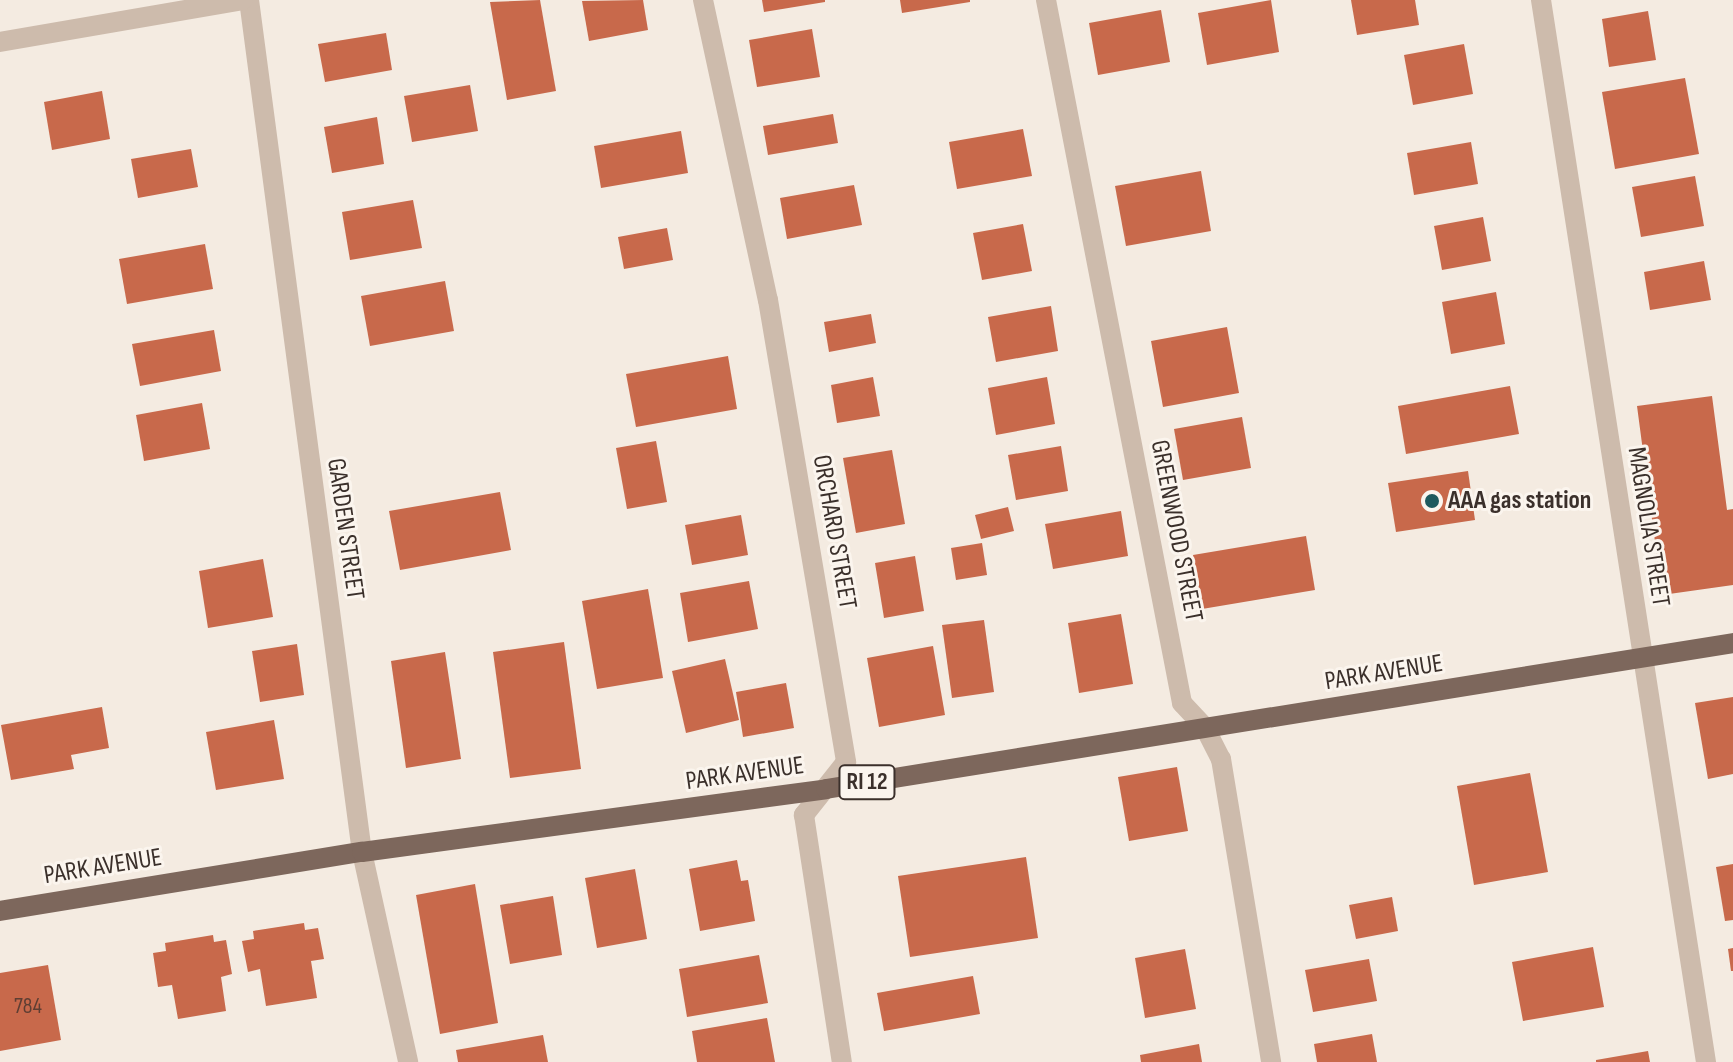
<!DOCTYPE html>
<style>
body{margin:0}
#map{position:relative;width:1733px;height:1062px;overflow:hidden;background:#f4ebe1;font-family:"Sofia Sans Condensed",sans-serif}
div>[style]{position:absolute}
.building>*{inset:0;background:#c8694b}
.minor>*{height:20px;margin:-10px;padding:0 10px;transform-origin:10px;border-radius:10px;background:#cdbbac}
.major>*{height:20px;margin:-10px;padding:0 10px;transform-origin:10px;border-radius:10px;background:#7d675c}
.dots>*{width:22px;height:22px;translate:-50% -50%;box-sizing:border-box;border:4px solid #fbf5ee;border-radius:50%}
span{translate:-50% -50%;white-space:nowrap;text-align:center;line-height:1.15;-webkit-text-stroke:6px #fbf5ee;paint-order:stroke}
.number-label{font-size:22px;color:#5e3e33}
.number-label span{-webkit-text-stroke-width:0}
.shield-label span{padding:2px 6px;background:#fbf5ee;border:2px solid;border-radius:6px;-webkit-text-stroke-width:0}
.shield-label{font-size:24px;color:#3b302b;font-weight:700}
.poi-label{font-size:26px;color:#3b302b;font-weight:700}
.left{translate:0 -50%;text-align:left}
.street-label{font-size:26px;color:#3b302b}
</style>
<div id="map">
<div class="building">
<i style="clip-path:polygon(540px 0,556px 91px,507px 100px,490px 2px)"></i>
<i style="clip-path:polygon(643px 0,648px 30px,589px 41px,582px 1px)"></i>
<i style="clip-path:polygon(762px 0,825px 0,825px 2px,764px 12px)"></i>
<i style="clip-path:polygon(900px 0,970px 0,970px 2px,902px 13px)"></i>
<i style="clip-path:polygon(1271px 0,1279px 52px,1207px 65px,1198px 13px)"></i>
<i style="clip-path:polygon(1351px 0,1415px 0,1419px 25px,1357px 35px)"></i>
<i style="clip-path:polygon(1161px 10px,1170px 62px,1098px 75px,1089px 23px)"></i>
<i style="clip-path:polygon(1648px 11px,1656px 60px,1609px 67px,1602px 19px)"></i>
<i style="clip-path:polygon(812px 29px,820px 77px,757px 87px,749px 40px)"></i>
<i style="clip-path:polygon(386px 33px,392px 70px,325px 82px,318px 44px)"></i>
<i style="clip-path:polygon(1464px 44px,1473px 94px,1413px 105px,1404px 55px)"></i>
<i style="clip-path:polygon(1685px 78px,1699px 154px,1615px 169px,1602px 92px)"></i>
<i style="clip-path:polygon(470px 85px,478px 131px,412px 142px,404px 96px)"></i>
<i style="clip-path:polygon(102px 91px,110px 139px,52px 150px,44px 102px)"></i>
<i style="clip-path:polygon(833px 114px,838px 143px,768px 155px,763px 126px)"></i>
<i style="clip-path:polygon(377px 117px,384px 164px,332px 173px,324px 127px)"></i>
<i style="clip-path:polygon(1023px 129px,1032px 176px,957px 189px,949px 142px)"></i>
<i style="clip-path:polygon(681px 131px,688px 173px,601px 188px,594px 146px)"></i>
<i style="clip-path:polygon(1471px 142px,1478px 184px,1414px 195px,1407px 153px)"></i>
<i style="clip-path:polygon(191px 149px,198px 187px,138px 198px,131px 159px)"></i>
<i style="clip-path:polygon(1201px 171px,1211px 231px,1126px 246px,1115px 186px)"></i>
<i style="clip-path:polygon(1695px 176px,1704px 226px,1641px 237px,1632px 187px)"></i>
<i style="clip-path:polygon(854px 185px,862px 225px,787px 239px,780px 198px)"></i>
<i style="clip-path:polygon(413px 200px,422px 248px,350px 260px,342px 212px)"></i>
<i style="clip-path:polygon(1483px 217px,1491px 261px,1442px 270px,1434px 226px)"></i>
<i style="clip-path:polygon(1023px 224px,1032px 271px,982px 280px,973px 233px)"></i>
<i style="clip-path:polygon(667px 228px,673px 260px,624px 269px,618px 237px)"></i>
<i style="clip-path:polygon(205px 244px,213px 289px,127px 304px,119px 259px)"></i>
<i style="clip-path:polygon(1704px 261px,1711px 300px,1650px 310px,1644px 272px)"></i>
<i style="clip-path:polygon(445px 281px,454px 331px,370px 346px,361px 296px)"></i>
<i style="clip-path:polygon(1496px 292px,1505px 344px,1451px 354px,1442px 302px)"></i>
<i style="clip-path:polygon(1051px 306px,1058px 351px,996px 362px,988px 317px)"></i>
<i style="clip-path:polygon(871px 314px,876px 343px,829px 352px,824px 322px)"></i>
<i style="clip-path:polygon(1227px 327px,1239px 393px,1163px 407px,1151px 341px)"></i>
<i style="clip-path:polygon(214px 330px,221px 371px,140px 386px,132px 344px)"></i>
<i style="clip-path:polygon(728px 356px,737px 409px,636px 427px,626px 374px)"></i>
<i style="clip-path:polygon(873px 377px,880px 416px,837px 423px,831px 385px)"></i>
<i style="clip-path:polygon(1047px 377px,1055px 424px,996px 435px,988px 388px)"></i>
<i style="clip-path:polygon(1510px 386px,1519px 434px,1406px 454px,1398px 406px)"></i>
<i style="clip-path:polygon(1712px 396px,1727px 510px,1733px 509px,1733px 585px,1662px 595px,1637px 406px)"></i>
<i style="clip-path:polygon(202px 403px,210px 449px,144px 461px,136px 415px)"></i>
<i style="clip-path:polygon(1242px 417px,1251px 468px,1183px 480px,1174px 429px)"></i>
<i style="clip-path:polygon(656px 441px,667px 502px,627px 509px,616px 448px)"></i>
<i style="clip-path:polygon(1061px 446px,1068px 491px,1016px 500px,1008px 455px)"></i>
<i style="clip-path:polygon(892px 450px,905px 524px,856px 533px,843px 458px)"></i>
<i style="clip-path:polygon(1468px 471px,1475px 520px,1396px 532px,1388px 483px)"></i>
<i style="clip-path:polygon(500px 492px,511px 550px,400px 570px,389px 511px)"></i>
<i style="clip-path:polygon(1008px 507px,1014px 531px,981px 539px,975px 515px)"></i>
<i style="clip-path:polygon(1121px 511px,1128px 556px,1053px 569px,1045px 524px)"></i>
<i style="clip-path:polygon(741px 515px,748px 555px,692px 565px,685px 525px)"></i>
<i style="clip-path:polygon(1306px 536px,1315px 590px,1202px 609px,1193px 555px)"></i>
<i style="clip-path:polygon(982px 543px,987px 575px,956px 580px,951px 548px)"></i>
<i style="clip-path:polygon(915px 556px,924px 611px,884px 618px,875px 563px)"></i>
<i style="clip-path:polygon(263px 559px,273px 617px,208px 628px,199px 571px)"></i>
<i style="clip-path:polygon(749px 581px,758px 629px,688px 642px,680px 593px)"></i>
<i style="clip-path:polygon(648px 589px,663px 678px,597px 689px,582px 601px)"></i>
<i style="clip-path:polygon(1121px 614px,1133px 684px,1079px 693px,1068px 623px)"></i>
<i style="clip-path:polygon(984px 620px,994px 692px,952px 698px,942px 625px)"></i>
<i style="clip-path:polygon(564px 642px,581px 769px,510px 778px,493px 652px)"></i>
<i style="clip-path:polygon(297px 644px,304px 695px,260px 702px,252px 651px)"></i>
<i style="clip-path:polygon(933px 646px,945px 715px,879px 727px,867px 658px)"></i>
<i style="clip-path:polygon(445px 652px,461px 759px,406px 768px,391px 661px)"></i>
<i style="clip-path:polygon(725px 659px,739px 720px,686px 733px,672px 671px)"></i>
<i style="clip-path:polygon(786px 683px,794px 728px,743px 737px,736px 692px)"></i>
<i style="clip-path:polygon(1733px 697px,1733px 774px,1708px 779px,1695px 703px)"></i>
<i style="clip-path:polygon(102px 707px,109px 748px,71px 755px,74px 769px,11px 780px,1px 725px)"></i>
<i style="clip-path:polygon(274px 720px,284px 779px,216px 790px,206px 732px)"></i>
<i style="clip-path:polygon(1177px 767px,1188px 831px,1129px 841px,1118px 777px)"></i>
<i style="clip-path:polygon(1530px 773px,1548px 872px,1474px 885px,1457px 786px)"></i>
<i style="clip-path:polygon(1026px 857px,1038px 938px,910px 957px,898px 876px)"></i>
<i style="clip-path:polygon(737px 860px,741px 881px,748px 880px,755px 921px,700px 931px,689px 869px)"></i>
<i style="clip-path:polygon(1733px 864px,1733px 920px,1725px 921px,1716px 867px)"></i>
<i style="clip-path:polygon(635px 869px,647px 939px,597px 948px,585px 878px)"></i>
<i style="clip-path:polygon(475px 884px,498px 1023px,440px 1034px,416px 895px)"></i>
<i style="clip-path:polygon(553px 896px,562px 955px,510px 964px,500px 905px)"></i>
<i style="clip-path:polygon(1392px 897px,1398px 931px,1356px 939px,1349px 905px)"></i>
<i style="clip-path:polygon(304px 923px,305px 930px,318px 928px,324px 959px,311px 961px,317px 998px,266px 1006px,260px 969px,248px 972px,242px 941px,254px 939px,253px 931px)"></i>
<i style="clip-path:polygon(213px 935px,214px 942px,226px 940px,232px 974px,221px 977px,226px 1011px,178px 1019px,172px 985px,158px 987px,153px 953px,166px 951px,165px 943px)"></i>
<i style="clip-path:polygon(1593px 947px,1604px 1007px,1523px 1021px,1512px 962px)"></i>
<i style="clip-path:polygon(1733px 948px,1733px 971px,1731px 971px,1728px 949px)"></i>
<i style="clip-path:polygon(1185px 949px,1196px 1009px,1145px 1018px,1135px 958px)"></i>
<i style="clip-path:polygon(759px 955px,768px 1003px,687px 1017px,679px 969px)"></i>
<i style="clip-path:polygon(1369px 959px,1377px 1001px,1313px 1012px,1305px 970px)"></i>
<i style="clip-path:polygon(48px 965px,61px 1040px,0 1051px,0 973px)"></i>
<i style="clip-path:polygon(973px 976px,980px 1014px,884px 1031px,877px 993px)"></i>
<i style="clip-path:polygon(767px 1018px,775px 1062px,697px 1062px,692px 1031px)"></i>
<i style="clip-path:polygon(1372px 1034px,1377px 1062px,1317px 1062px,1314px 1044px)"></i>
<i style="clip-path:polygon(543px 1035px,548px 1062px,458px 1062px,456px 1050px)"></i>
<i style="clip-path:polygon(1199px 1044px,1202px 1062px,1141px 1062px,1140px 1055px)"></i>
<i style="clip-path:polygon(1648px 1051px,1650px 1062px,1596px 1062px,1596px 1060px)"></i>
</div>
<div class="minor">
<i style="left:249px;top:0;width:859px;rotate:82.45deg"></i>
<i style="left:362px;top:852px;width:215px;rotate:77.6deg"></i>
<i style="left:703px;top:0;width:307px;rotate:77.8deg"></i>
<i style="left:768px;top:300px;width:469px;rotate:80.4deg"></i>
<i style="left:846px;top:762px;width:68px;rotate:128.4deg"></i>
<i style="left:804px;top:815px;width:250px;rotate:81.3deg"></i>
<i style="left:1046px;top:0;width:716px;rotate:79.05deg"></i>
<i style="left:1182px;top:703px;width:34px;rotate:47deg"></i>
<i style="left:1205px;top:728px;width:35px;rotate:63deg"></i>
<i style="left:1221px;top:759px;width:307px;rotate:80.6deg"></i>
<i style="left:1541px;top:0;width:1075px;rotate:81.17deg"></i>
<i style="left:0;top:42px;width:246px;rotate:-9.8deg"></i>
</div>
<div class="major">
<i style="left:0;top:911px;width:367px;rotate:-9.3deg"></i>
<i style="left:362px;top:852px;width:468px;rotate:-7.7deg"></i>
<i style="left:826px;top:789px;width:919px;rotate:-9.14deg"></i>
</div>
<div class="dots">
<i style="left:1432px;top:501px;background:#1f5a5e"></i>
</div>
<div class="number-label">
<span style="left:28px;top:1007px">784</span>
</div>
<div class="shield-label">
<span style="left:867px;top:782px">RI 12</span>
</div>
<div class="poi-label">
<span class="left" style="left:1448px;top:501px">AAA gas station</span>
</div>
<div class="street-label">
<span style="left:1648px;top:527px;rotate:81deg">MAGNOLIA STREET</span>
<span style="left:345px;top:529px;rotate:82deg">GARDEN STREET</span>
<span style="left:1176px;top:531px;rotate:79deg">GREENWOOD STREET</span>
<span style="left:834px;top:532px;rotate:80deg">ORCHARD STREET</span>
<span style="left:1384px;top:673px;rotate:-9deg">PARK AVENUE</span>
<span style="left:745px;top:774px;rotate:-8deg">PARK AVENUE</span>
<span style="left:103px;top:867px;rotate:-9deg">PARK AVENUE</span>
</div>
</div>
